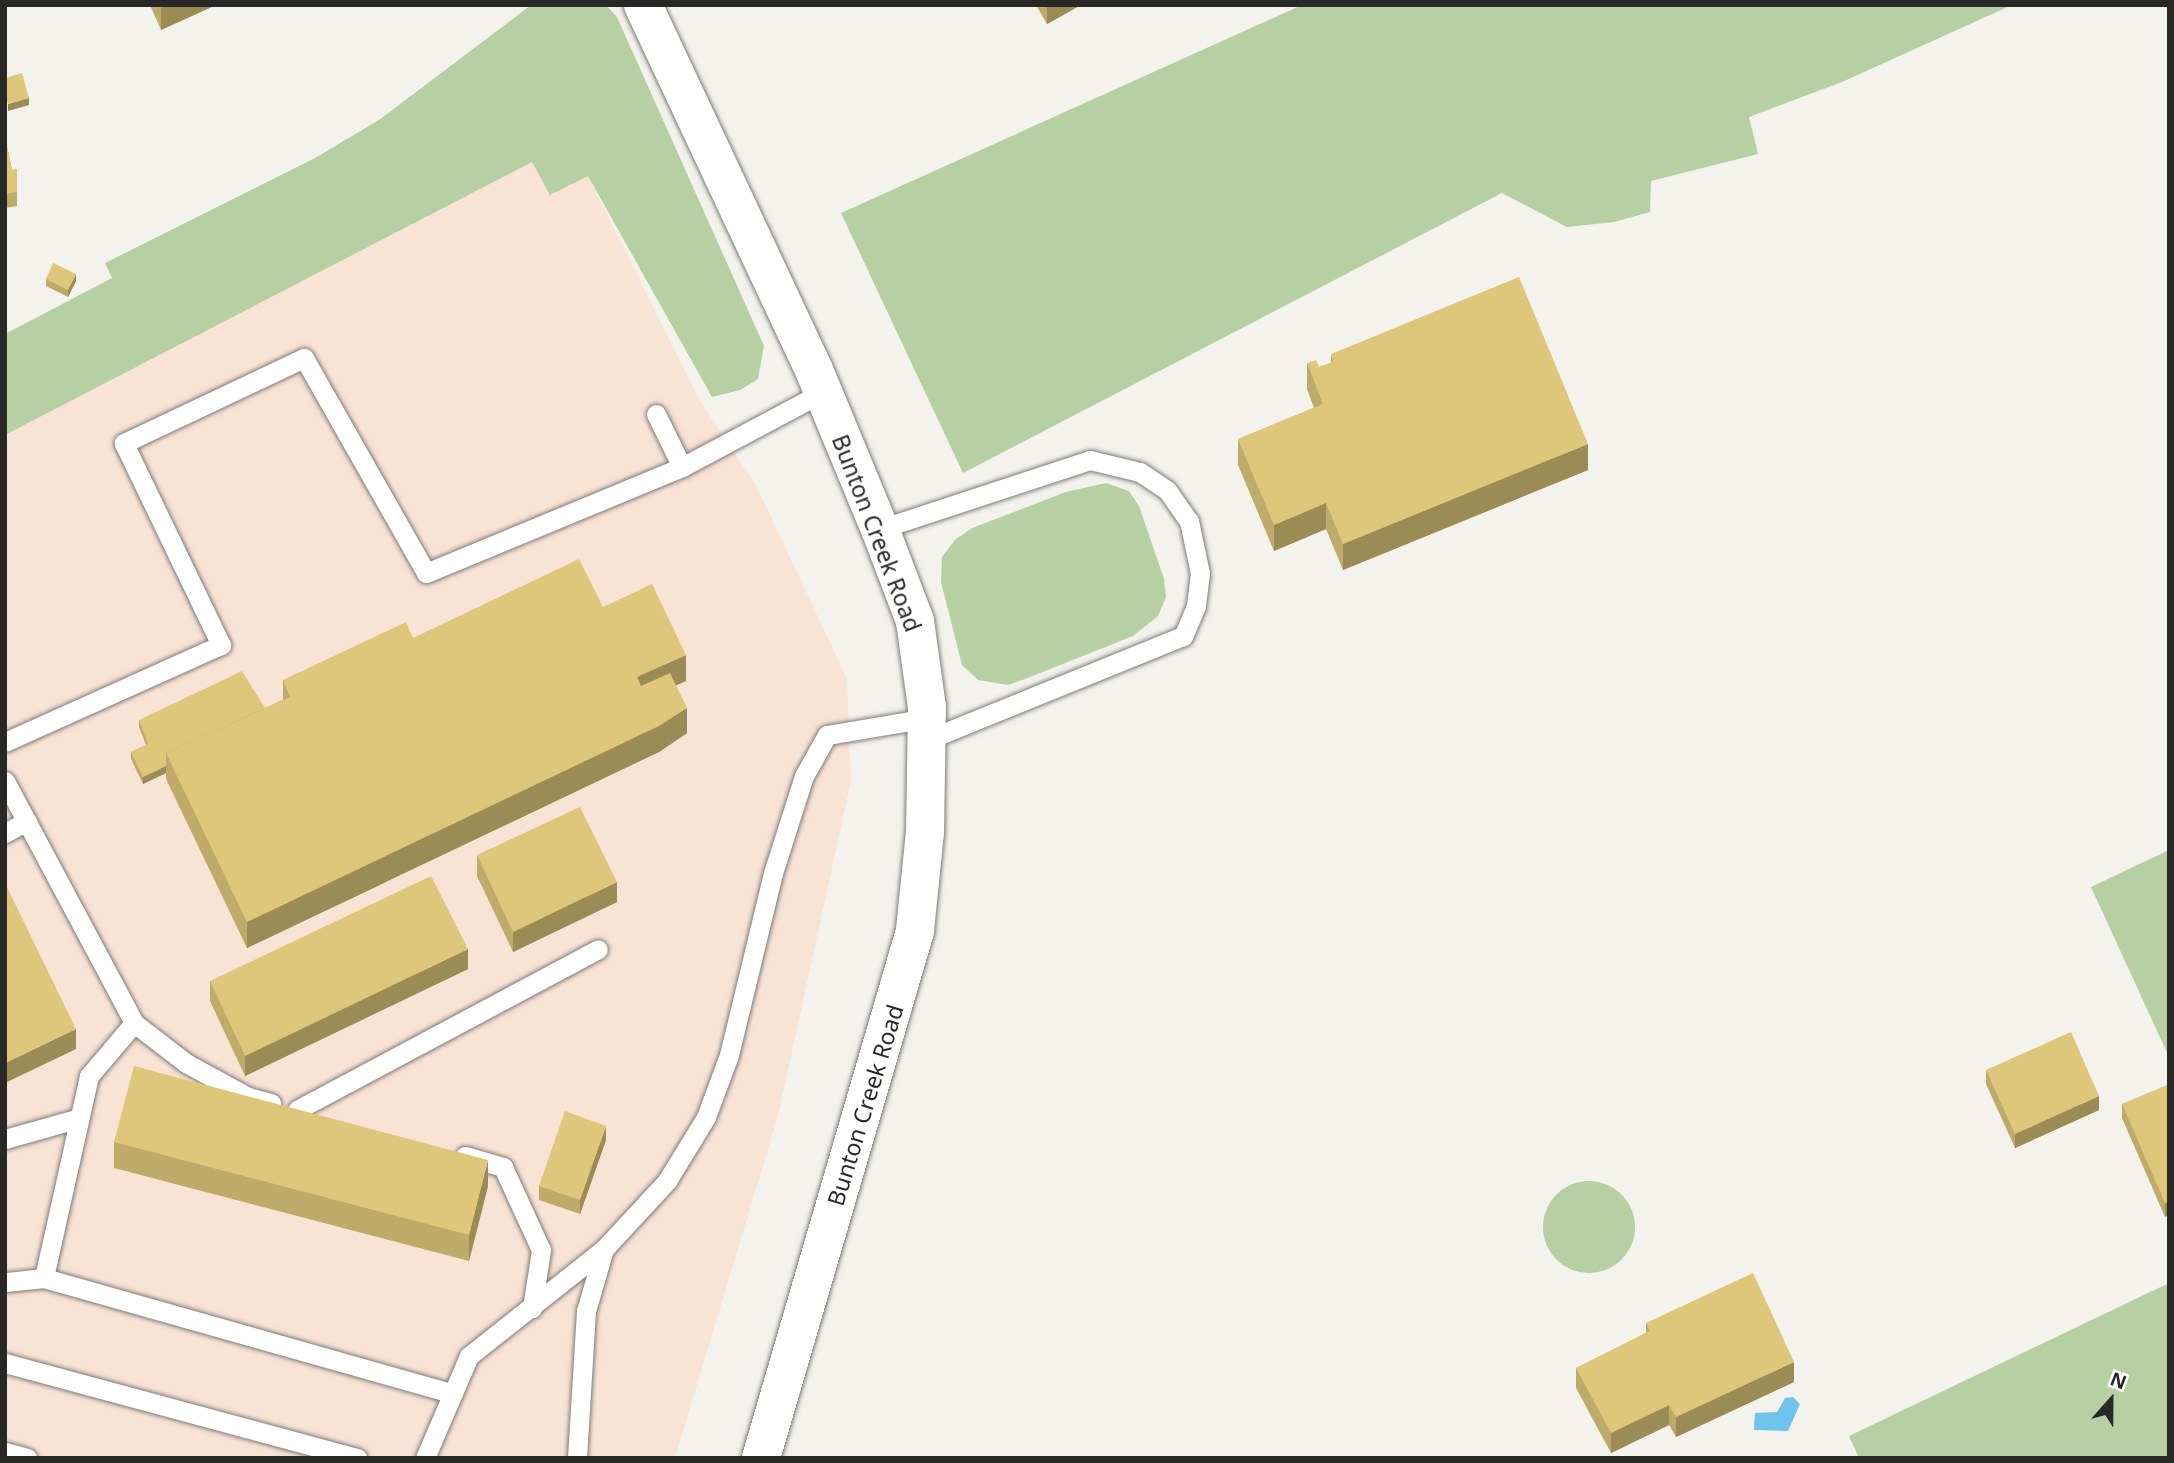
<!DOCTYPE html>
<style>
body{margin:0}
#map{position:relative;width:2174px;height:1463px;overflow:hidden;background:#f3f2ed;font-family:"Noto Sans",sans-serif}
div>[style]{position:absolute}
.industrial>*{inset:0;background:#f9e3d5}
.green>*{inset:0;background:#b6cfa3}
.round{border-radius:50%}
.water>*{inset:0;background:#6fc3ec}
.roads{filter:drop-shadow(0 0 2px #7d7c78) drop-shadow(0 0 2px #7d7c78)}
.service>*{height:19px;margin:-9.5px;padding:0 9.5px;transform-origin:9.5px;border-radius:9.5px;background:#fff}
.tertiary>*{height:38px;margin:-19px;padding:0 19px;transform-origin:19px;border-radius:19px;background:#fff}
.wall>*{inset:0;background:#bfab69}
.shaded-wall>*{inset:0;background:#9b8b55}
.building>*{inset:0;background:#dec77a}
span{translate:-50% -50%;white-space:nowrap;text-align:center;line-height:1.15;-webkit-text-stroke:5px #fff;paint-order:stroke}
.street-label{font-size:23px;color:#282826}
.frame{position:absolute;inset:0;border:7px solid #282826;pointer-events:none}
.north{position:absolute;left:2076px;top:1365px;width:70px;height:70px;-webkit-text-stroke:5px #fff;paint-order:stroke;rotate:21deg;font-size:19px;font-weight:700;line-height:28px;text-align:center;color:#282826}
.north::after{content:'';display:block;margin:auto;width:24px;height:32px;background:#282826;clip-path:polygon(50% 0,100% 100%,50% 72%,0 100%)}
</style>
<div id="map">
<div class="industrial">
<i style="clip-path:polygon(532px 162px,588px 176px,700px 401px,757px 487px,847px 679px,851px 781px,778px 1116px,675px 1458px,5px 1458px,5px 435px)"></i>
</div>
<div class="green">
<i style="clip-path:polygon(531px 5px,606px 5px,617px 17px,764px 346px,758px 379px,740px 390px,712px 397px,588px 176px,550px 195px,532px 162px,5px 435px,5px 334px,112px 278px,105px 263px,315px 158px,379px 120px)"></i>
<i style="clip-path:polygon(1302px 5px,2012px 5px,1842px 82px,1749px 117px,1758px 154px,1651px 181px,1650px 212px,1614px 222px,1567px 227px,1502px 193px,963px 473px,841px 213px)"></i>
<i style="clip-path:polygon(1106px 483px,1129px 491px,1139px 506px,1164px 579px,1166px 597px,1158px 616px,1133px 636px,1025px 679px,1008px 685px,978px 680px,962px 665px,941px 582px,942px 557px,955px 540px,972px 528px,1066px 492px)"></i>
<i style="clip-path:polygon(2169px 850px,2169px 1057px,2091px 887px)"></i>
<i class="round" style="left:1543px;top:1181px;width:92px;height:92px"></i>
<i style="clip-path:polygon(2169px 1283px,2169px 1458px,1859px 1458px,1849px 1436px)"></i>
</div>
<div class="water">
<i style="clip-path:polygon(1793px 1397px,1800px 1404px,1788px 1431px,1754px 1430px,1755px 1413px,1777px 1412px,1785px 1398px)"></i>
</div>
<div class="roads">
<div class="service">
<i style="left:656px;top:414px;width:59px;rotate:63.9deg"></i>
<i style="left:682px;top:467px;width:160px;rotate:-28deg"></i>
<i style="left:880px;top:529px;width:221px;rotate:-18.2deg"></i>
<i style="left:1090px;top:460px;width:51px;rotate:13.5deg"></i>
<i style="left:1140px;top:472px;width:32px;rotate:34deg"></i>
<i style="left:1167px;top:490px;width:38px;rotate:55deg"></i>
<i style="left:1189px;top:521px;width:53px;rotate:78.1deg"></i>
<i style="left:1200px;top:573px;width:33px;rotate:97deg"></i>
<i style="left:1196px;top:606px;width:33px;rotate:113deg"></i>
<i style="left:1183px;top:636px;width:274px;rotate:157.9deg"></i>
<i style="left:5px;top:742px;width:237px;rotate:-24.2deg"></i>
<i style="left:221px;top:645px;width:224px;rotate:-115.7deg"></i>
<i style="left:124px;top:443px;width:199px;rotate:-25.3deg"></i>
<i style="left:304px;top:358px;width:247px;rotate:60.4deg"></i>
<i style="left:426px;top:573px;width:277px;rotate:-22.5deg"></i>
<i style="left:5px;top:781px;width:274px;rotate:61.9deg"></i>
<i style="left:134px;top:1023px;width:70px;rotate:130.3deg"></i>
<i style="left:89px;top:1076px;width:207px;rotate:102.6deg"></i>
<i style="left:44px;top:1278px;width:39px;rotate:174deg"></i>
<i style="left:5px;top:833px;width:25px;rotate:-29deg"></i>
<i style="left:134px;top:1023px;width:66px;rotate:37.6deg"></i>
<i style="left:186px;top:1063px;width:71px;rotate:28.7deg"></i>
<i style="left:248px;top:1097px;width:24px;rotate:15deg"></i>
<i style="left:297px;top:1110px;width:341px;rotate:-28.1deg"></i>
<i style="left:5px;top:1139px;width:77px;rotate:-15.8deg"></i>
<i style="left:465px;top:1156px;width:40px;rotate:16deg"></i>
<i style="left:503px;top:1167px;width:91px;rotate:65.4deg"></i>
<i style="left:541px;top:1250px;width:59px;rotate:98.8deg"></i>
<i style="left:44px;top:1278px;width:425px;rotate:15.8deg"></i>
<i style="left:5px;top:1363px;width:365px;rotate:15.1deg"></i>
<i style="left:5px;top:1452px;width:23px;rotate:15deg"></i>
<i style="left:425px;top:1458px;width:111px;rotate:-66.7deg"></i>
<i style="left:469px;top:1356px;width:172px;rotate:-38.4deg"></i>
<i style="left:577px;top:1458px;width:147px;rotate:-86.5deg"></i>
<i style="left:586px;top:1311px;width:65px;rotate:-73.8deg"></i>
<i style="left:604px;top:1249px;width:93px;rotate:-47.2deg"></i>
<i style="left:667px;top:1181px;width:75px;rotate:-58.6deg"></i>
<i style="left:706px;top:1117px;width:66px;rotate:-69.6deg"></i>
<i style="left:729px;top:1055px;width:187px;rotate:-76.4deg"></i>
<i style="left:773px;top:873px;width:102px;rotate:-72.3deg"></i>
<i style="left:804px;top:776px;width:47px;rotate:-60.7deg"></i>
<i style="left:827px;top:735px;width:101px;rotate:-9.6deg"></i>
</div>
<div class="tertiary">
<i style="left:643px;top:5px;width:403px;rotate:64.9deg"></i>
<i style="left:814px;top:370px;width:172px;rotate:67.5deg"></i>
<i style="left:880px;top:529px;width:98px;rotate:69.2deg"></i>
<i style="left:915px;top:621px;width:87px;rotate:82.1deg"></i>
<i style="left:927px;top:707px;width:125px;rotate:90.9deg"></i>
<i style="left:925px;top:832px;width:100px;rotate:95.8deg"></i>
<i style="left:915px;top:931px;width:549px;rotate:106.29deg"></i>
</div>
</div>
<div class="wall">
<i style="clip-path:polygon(150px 5px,216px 5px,161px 30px)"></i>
<i style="clip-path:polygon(1036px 5px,1081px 5px,1047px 24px)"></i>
<i style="clip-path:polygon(5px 137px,12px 170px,17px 169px,17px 206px,5px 208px)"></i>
<i style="clip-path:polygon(46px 279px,76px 281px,68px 297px,46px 286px)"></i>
<i style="clip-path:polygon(1331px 354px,1588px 470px,1343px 570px,1326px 529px,1274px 551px,1238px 465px,1238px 439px,1314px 408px,1307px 389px,1307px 363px,1319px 367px,1331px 363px)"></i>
<i style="clip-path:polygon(603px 607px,686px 681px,676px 685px,687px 733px,659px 752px,247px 948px,166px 779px,166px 773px,143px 784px,131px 759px,131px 752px,146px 745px,139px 727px,139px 720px,265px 708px,283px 700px,283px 680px,413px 638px)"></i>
<i style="clip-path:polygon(477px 855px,617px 902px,513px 952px,477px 876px)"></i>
<i style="clip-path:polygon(468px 969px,245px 1076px,210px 1001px,210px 981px)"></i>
<i style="clip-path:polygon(1986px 1070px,2099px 1110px,2015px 1148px,1986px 1084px)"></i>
<i style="clip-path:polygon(2169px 1089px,2165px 1217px,2122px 1118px,2122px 1104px)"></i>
<i style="clip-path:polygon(606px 1140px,580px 1214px,539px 1200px,539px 1186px)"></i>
<i style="clip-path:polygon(114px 1142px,488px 1186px,469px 1261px,114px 1168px)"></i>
<i style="clip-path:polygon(1646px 1323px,1794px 1382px,1676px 1437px,1669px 1425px,1611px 1453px,1576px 1388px,1576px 1368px,1646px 1333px)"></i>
</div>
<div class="shaded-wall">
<i style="clip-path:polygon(161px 5px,216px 5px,161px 30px)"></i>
<i style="clip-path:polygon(1047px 5px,1081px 5px,1047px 24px)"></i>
<i style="clip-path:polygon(29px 98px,29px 105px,8px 111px,8px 104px)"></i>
<i style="clip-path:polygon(76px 274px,76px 281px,68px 297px,68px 290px)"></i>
<i style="clip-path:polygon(1588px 444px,1588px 470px,1343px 570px,1343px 544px)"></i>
<i style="clip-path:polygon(1326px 503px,1326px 529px,1274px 551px,1274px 525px)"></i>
<i style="clip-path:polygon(686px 655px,686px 681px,637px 703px,637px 677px)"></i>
<i style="clip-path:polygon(687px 708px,687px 733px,659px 752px,247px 948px,247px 922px)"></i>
<i style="clip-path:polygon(166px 766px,166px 773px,143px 784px,143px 777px)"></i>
<i style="clip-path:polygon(617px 882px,617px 902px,513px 952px,513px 932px)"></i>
<i style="clip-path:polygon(468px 949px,468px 969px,245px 1076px,245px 1056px)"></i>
<i style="clip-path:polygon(76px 1029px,76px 1049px,5px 1083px,5px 1063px)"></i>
<i style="clip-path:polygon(2099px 1096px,2099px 1110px,2015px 1148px,2015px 1134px)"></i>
<i style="clip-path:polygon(606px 1126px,606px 1140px,580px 1214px,580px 1200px)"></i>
<i style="clip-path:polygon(488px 1160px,488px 1186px,469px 1261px,469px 1235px)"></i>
<i style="clip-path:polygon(2169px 1201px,2169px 1215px,2165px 1217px,2165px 1203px)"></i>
<i style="clip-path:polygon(1794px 1362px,1794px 1382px,1676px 1437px,1676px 1417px)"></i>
<i style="clip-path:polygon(1669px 1405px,1669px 1425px,1611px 1453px,1611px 1433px)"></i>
</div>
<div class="building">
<i style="clip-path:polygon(22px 73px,29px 98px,8px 104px,5px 95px,5px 78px)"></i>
<i style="clip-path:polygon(5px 137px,12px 170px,17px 169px,17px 192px,5px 194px)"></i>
<i style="clip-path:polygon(53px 263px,76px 274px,68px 290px,46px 279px)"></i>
<i style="clip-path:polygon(1519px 277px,1588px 444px,1343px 544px,1326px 503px,1274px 525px,1238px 439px,1323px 404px,1307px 363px,1316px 360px,1319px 367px,1333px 362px,1331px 354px)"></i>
<i style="clip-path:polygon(579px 559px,603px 607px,652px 584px,686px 655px,637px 677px,641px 686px,670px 673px,687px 708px,659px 726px,247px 922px,166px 753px,290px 697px,283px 680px,406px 622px,413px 638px)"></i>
<i style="clip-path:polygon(242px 671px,265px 708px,166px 753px,166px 766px,143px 777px,131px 752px,148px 744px,139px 720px)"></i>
<i style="clip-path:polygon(580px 807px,617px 882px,513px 932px,477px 855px)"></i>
<i style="clip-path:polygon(431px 876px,468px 949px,245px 1056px,210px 981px)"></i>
<i style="clip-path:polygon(5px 883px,76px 1029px,5px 1063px)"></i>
<i style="clip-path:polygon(2071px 1032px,2099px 1096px,2015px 1134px,1986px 1070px)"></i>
<i style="clip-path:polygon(134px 1066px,488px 1160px,469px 1235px,114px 1142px)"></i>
<i style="clip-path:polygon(2167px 1085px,2169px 1089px,2169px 1201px,2165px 1203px,2122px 1104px)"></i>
<i style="clip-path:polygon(565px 1111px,606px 1126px,580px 1200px,539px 1186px)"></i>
<i style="clip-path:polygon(1753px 1273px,1794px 1362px,1676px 1417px,1669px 1405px,1611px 1433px,1576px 1368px,1650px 1331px,1646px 1323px)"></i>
</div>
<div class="street-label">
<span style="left:877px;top:533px;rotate:69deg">Bunton Creek Road</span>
<span style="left:865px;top:1105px;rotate:-73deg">Bunton Creek Road</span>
</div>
<div class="frame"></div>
<div class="north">N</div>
</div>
